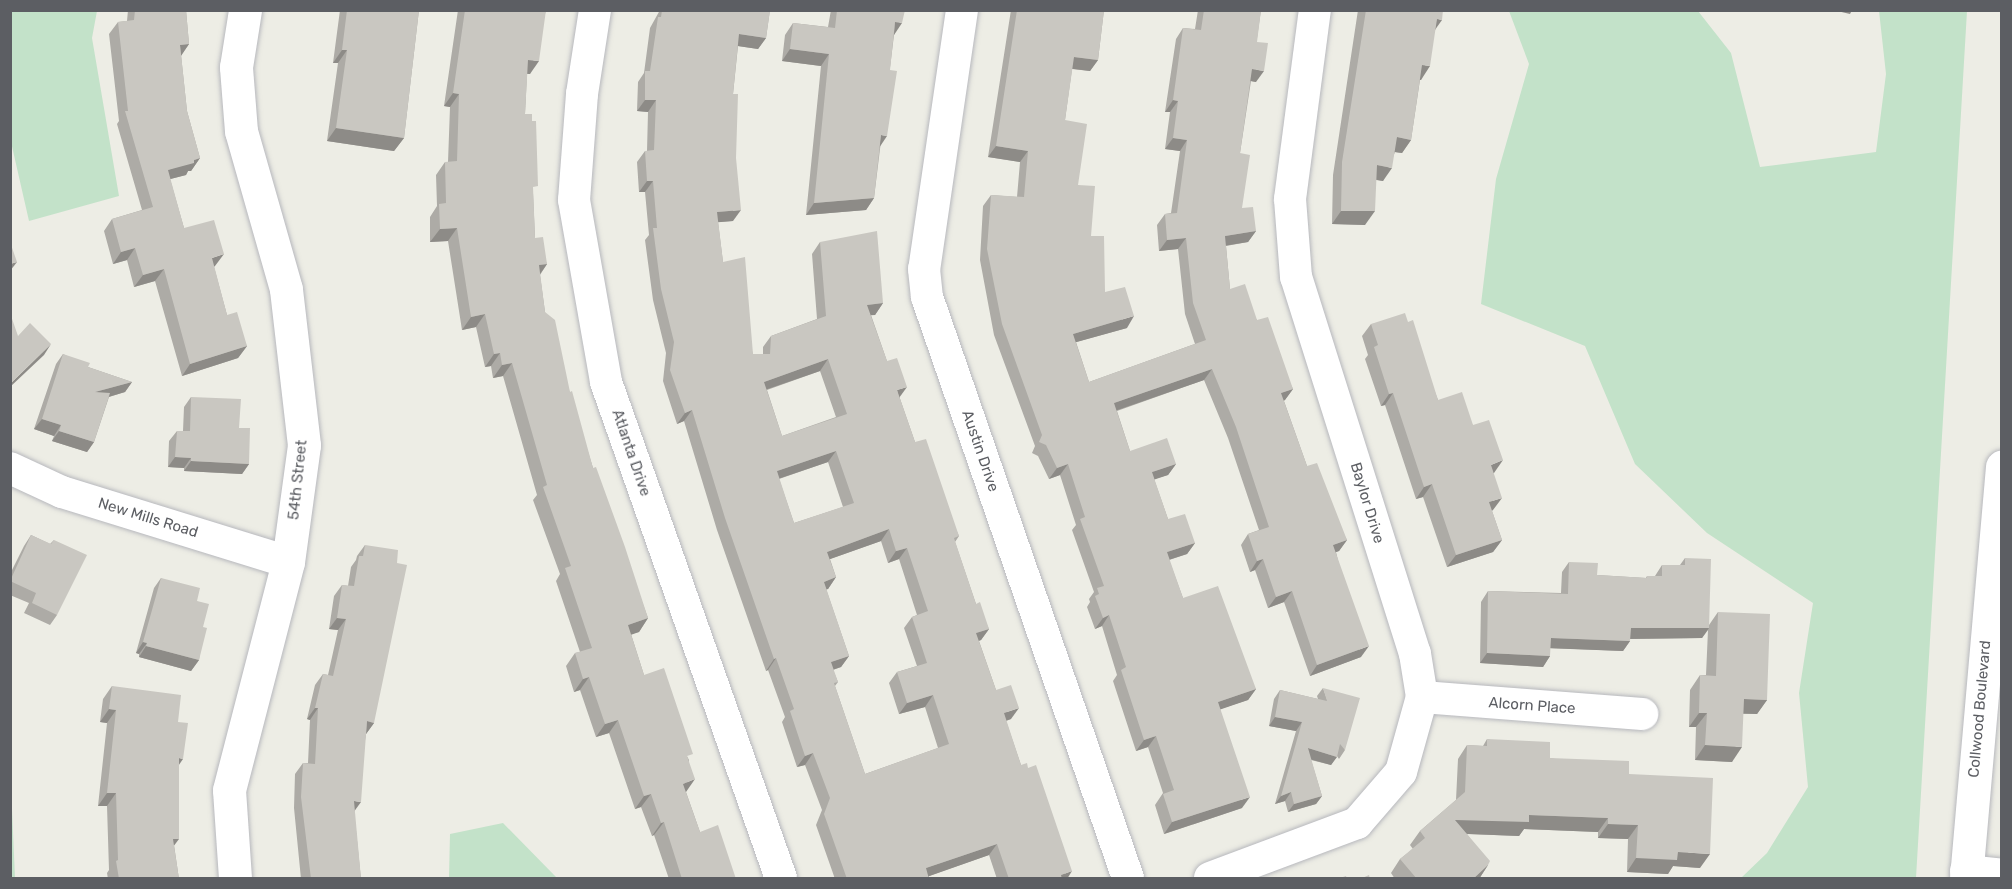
<!DOCTYPE html>
<style>
body{margin:0}
#map{position:relative;width:2012px;height:889px;overflow:hidden;background:#edede5;font-family:Rubik,sans-serif}
div>[style]{position:absolute}
.green>*{inset:0;background:#c3e2c9}
.roads{filter:drop-shadow(0 0 2px #b7b8bd) drop-shadow(0 0 2px #b7b8bd)}
.street>*{height:32px;margin:-16px;padding:0 16px;transform-origin:16px;border-radius:16px;background:#fff}
.secondary>*{height:33px;margin:-16.5px;padding:0 16.5px;transform-origin:16.5px;border-radius:16.5px;background:#fff}
.wall>*{inset:0;background:#adaba6}
.shaded-wall>*{inset:0;background:#8d8b87}
.building>*{inset:0;background:#c9c7c1}
span{translate:-50% -50%;white-space:nowrap;text-align:center;line-height:1.15;-webkit-text-stroke:4.5px #fff;paint-order:stroke}
.street-label{font-size:15px;color:#5c5e63}
.frame{position:absolute;inset:0;border:12px solid #5c5e63;pointer-events:none}
</style>
<div id="map">
<div class="green">
<i style="clip-path:polygon(10px 11px,97px 11px,92px 38px,119px 196px,29px 221px,11px 142px)"></i>
<i style="clip-path:polygon(1509px 11px,1698px 11px,1731px 53px,1760px 167px,1876px 152px,1886px 74px,1879px 11px,1967px 11px,1916px 878px,1741px 878px,1767px 853px,1808px 787px,1799px 693px,1813px 603px,1707px 533px,1635px 464px,1585px 346px,1481px 304px,1496px 179px,1529px 64px)"></i>
<i style="clip-path:polygon(10px 763px,15px 878px,10px 878px)"></i>
<i style="clip-path:polygon(503px 823px,557px 878px,449px 878px,450px 834px)"></i>
</div>
<div class="roads">
<div class="street">
<i style="left:595px;top:10px;width:85px;rotate:98.8deg"></i>
<i style="left:582px;top:94px;width:106px;rotate:94.3deg"></i>
<i style="left:574px;top:200px;width:185px;rotate:80deg"></i>
<i style="left:606px;top:382px;width:526px;rotate:70.57deg"></i>
<i style="left:962px;top:10px;width:262px;rotate:98.3deg"></i>
<i style="left:924px;top:269px;width:28px;rotate:84deg"></i>
<i style="left:927px;top:297px;width:615px;rotate:70.92deg"></i>
<i style="left:10px;top:468px;width:57px;rotate:24.8deg"></i>
<i style="left:62px;top:492px;width:237px;rotate:17.2deg"></i>
<i style="left:1422px;top:697px;width:221px;rotate:4.4deg"></i>
<i style="left:1966px;top:871px;width:36px;rotate:6deg"></i>
<i style="left:1210px;top:878px;width:157px;rotate:-20.5deg"></i>
<i style="left:1357px;top:823px;width:67px;rotate:-49.2deg"></i>
<i style="left:1401px;top:772px;width:78px;rotate:-74.4deg"></i>
<i style="left:1422px;top:697px;width:44px;rotate:-99.2deg"></i>
<i style="left:1415px;top:654px;width:395px;rotate:-107.5deg"></i>
<i style="left:1296px;top:277px;width:78px;rotate:-94.4deg"></i>
<i style="left:1290px;top:199px;width:191px;rotate:-82.5deg"></i>
</div>
<div class="secondary">
<i style="left:235px;top:878px;width:88px;rotate:-93.9deg"></i>
<i style="left:229px;top:790px;width:236px;rotate:-75.5deg"></i>
<i style="left:288px;top:562px;width:118px;rotate:-82.2deg"></i>
<i style="left:304px;top:445px;width:157px;rotate:-96.6deg"></i>
<i style="left:286px;top:289px;width:164px;rotate:-105.9deg"></i>
<i style="left:241px;top:131px;width:64px;rotate:-94.5deg"></i>
<i style="left:236px;top:67px;width:58px;rotate:-81deg"></i>
<i style="left:1966px;top:878px;width:413px;rotate:-85deg"></i>
</div>
</div>
<div class="wall">
<i style="clip-path:polygon(128px 10px,186px 10px,189px 44px,181px 55px,187px 111px,200px 158px,191px 171px,188px 171px,186px 175px,170px 179px,184px 228px,215px 266px,214px 267px,227px 315px,247px 346px,238px 358px,182px 376px,155px 281px,134px 287px,127px 260px,113px 264px,104px 231px,112px 219px,142px 210px,117px 124px,119px 121px,109px 34px,118px 22px,127px 21px)"></i>
<i style="clip-path:polygon(340px 10px,419px 10px,404px 138px,394px 151px,327px 141px,338px 63px,333px 63px)"></i>
<i style="clip-path:polygon(458px 10px,546px 10px,530px 74px,527px 74px,525px 114px,533px 193px,535px 238px,547px 264px,540px 275px,545px 312px,593px 468px,648px 618px,639px 632px,631px 634px,644px 675px,689px 760px,686px 792px,700px 832px,736px 879px,669px 879px,654px 835px,652px 836px,641px 807px,635px 809px,609px 733px,596px 737px,580px 690px,574px 692px,566px 666px,575px 653px,580px 652px,556px 581px,560px 574px,533px 500px,537px 495px,503px 376px,493px 378px,491px 366px,485px 367px,476px 327px,462px 330px,448px 241px,430px 242px,430px 217px,437px 206px,436px 175px,445px 162px,448px 162px,450px 107px,444px 106px)"></i>
<i style="clip-path:polygon(evenodd,660px 10px,770px 10px,766px 38px,758px 49px,738px 46px,733px 94px,733px 221px,718px 222px,723px 262px,753px 354px,763px 354px,763px 347px,771px 336px,817px 319px,812px 254px,820px 242px,883px 303px,875px 315px,871px 315px,915px 442px,959px 536px,955px 542px,976px 604px,989px 629px,981px 640px,979px 641px,996px 690px,1011px 719px,1006px 721px,1021px 765px,1067px 879px,997px 879px,989px 855px,929px 876px,929px 879px,835px 879px,816px 825px,822px 810px,805px 765px,797px 767px,782px 722px,785px 717px,768px 670px,766px 671px,717px 530px,684px 421px,677px 424px,663px 381px,666px 353px,653px 300px,645px 240px,649px 235px,645px 192px,639px 192px,637px 162px,645px 151px,647px 151px,648px 112px,637px 111px,638px 82px,644px 73px,650px 28px,660px 10px,820px 371px,836px 417px,782px 436px,767px 390px,820px 371px,660px 10px,828px 462px,843px 507px,794px 523px,779px 479px,828px 462px,660px 10px,881px 541px,888px 563px,899px 559px,917px 615px,912px 617px,904px 628px,917px 666px,897px 672px,889px 683px,899px 714px,925px 707px,938px 748px,865px 774px,835px 686px,838px 682px,833px 670px,841px 667px,849px 656px,826px 589px,828px 589px,836px 577px,830px 559px,881px 541px)"></i>
<i style="clip-path:polygon(831px 10px,905px 10px,894px 35px,874px 198px,866px 210px,806px 215px,821px 66px,782px 61px,785px 35px,793px 23px,828px 27px)"></i>
<i style="clip-path:polygon(1011px 10px,1104px 10px,1098px 60px,1090px 71px,1072px 69px,1065px 120px,1078px 185px,1105px 292px,1127px 328px,1076px 342px,1089px 382px,1195px 344px,1185px 314px,1178px 249px,1159px 251px,1157px 225px,1165px 214px,1171px 213px,1180px 151px,1165px 149px,1170px 112px,1165px 112px,1176px 39px,1183px 28px,1195px 29px,1198px 10px,1261px 10px,1257px 38px,1256px 82px,1251px 81px,1240px 153px,1242px 208px,1256px 231px,1248px 242px,1226px 246px,1230px 289px,1257px 320px,1293px 389px,1284px 401px,1307px 466px,1347px 540px,1339px 551px,1336px 552px,1361px 657px,1310px 676px,1284px 602px,1268px 608px,1255px 570px,1250px 572px,1241px 545px,1248px 534px,1259px 530px,1228px 438px,1204px 380px,1117px 411px,1130px 451px,1176px 464px,1168px 475px,1154px 479px,1168px 519px,1195px 543px,1187px 554px,1169px 560px,1183px 598px,1256px 689px,1248px 700px,1220px 709px,1242px 808px,1164px 834px,1155px 805px,1163px 793px,1148px 747px,1136px 751px,1113px 681px,1117px 675px,1102px 626px,1095px 629px,1087px 607px,1090px 602px,1089px 599px,1094px 592px,1072px 530px,1076px 525px,1060px 475px,1049px 479px,1038px 456px,1032px 453px,1035px 446px,994px 335px,980px 260px,983px 206px,991px 195px,1017px 197px,1020px 162px,988px 157px)"></i>
<i style="clip-path:polygon(1358px 10px,1443px 10px,1435px 30px,1421px 80px,1420px 80px,1411px 140px,1402px 153px,1395px 152px,1383px 181px,1376px 180px,1365px 225px,1332px 224px,1333px 175px)"></i>
<i style="clip-path:polygon(1408px 322px,1438px 400px,1473px 425px,1494px 473px,1493px 473px,1493px 510px,1492px 511px,1502px 540px,1493px 552px,1447px 567px,1423px 497px,1416px 499px,1385px 405px,1381px 406px,1365px 359px,1368px 355px,1362px 336px,1371px 324px)"></i>
<i style="clip-path:polygon(63px 354px,88px 367px,132px 382px,125px 392px,109px 397px,94px 442px,87px 452px,52px 441px,54px 436px,34px 429px,56px 364px)"></i>
<i style="clip-path:polygon(191px 397px,239px 428px,249px 464px,242px 474px,184px 471px,184px 468px,168px 467px,169px 441px,177px 431px,183px 431px,184px 407px)"></i>
<i style="clip-path:polygon(31px 535px,50px 544px,54px 540px,57px 615px,50px 625px,24px 613px,29px 603px,10px 595px,10px 574px,24px 546px)"></i>
<i style="clip-path:polygon(365px 545px,374px 723px,366px 734px,354px 811px,361px 879px,301px 879px,294px 808px,295px 774px,303px 763px,308px 763px,310px 720px,307px 719px,315px 685px,323px 674px,328px 675px,338px 630px,329px 629px,334px 596px,342px 585px,348px 586px,351px 567px,356px 560px,357px 556px)"></i>
<i style="clip-path:polygon(1685px 558px,1709px 625px,1718px 612px,1767px 700px,1757px 714px,1743px 714px,1732px 762px,1695px 760px,1696px 727px,1689px 727px,1690px 690px,1700px 675px,1706px 675px,1708px 630px,1702px 638px,1630px 639px,1630px 641px,1623px 651px,1550px 648px,1550px 656px,1543px 667px,1480px 663px,1481px 602px,1488px 591px,1561px 593px,1562px 572px,1569px 562px,1597px 575px,1646px 578px,1647px 576px,1655px 576px,1662px 565px,1680px 565px)"></i>
<i style="clip-path:polygon(161px 578px,197px 601px,203px 627px,199px 660px,191px 671px,139px 657px,139px 654px,136px 653px,154px 588px)"></i>
<i style="clip-path:polygon(112px 686px,178px 722px,179px 766px,174px 845px,179px 879px,108px 879px,107px 873px,109px 870px,107px 806px,98px 806px,107px 723px,100px 722px,103px 699px)"></i>
<i style="clip-path:polygon(1323px 688px,1345px 750px,1339px 759px,1337px 756px,1331px 765px,1311px 760px,1322px 796px,1316px 804px,1288px 812px,1285px 801px,1275px 804px,1296px 731px,1269px 726px,1274px 699px,1280px 690px,1318px 699px,1317px 696px)"></i>
<i style="clip-path:polygon(1487px 739px,1550px 758px,1629px 774px,1700px 868px,1673px 866px,1668px 874px,1627px 872px,1628px 839px,1598px 838px,1598px 832px,1524px 829px,1519px 836px,1467px 834px,1488px 865px,1479px 879px,1395px 879px,1391px 873px,1400px 859px,1413px 849px,1410px 845px,1420px 831px,1456px 800px,1458px 759px,1467px 745px,1483px 746px)"></i>
</div>
<div class="shaded-wall">
<i style="clip-path:polygon(1833px 10px,1852px 10px,1850px 14px)"></i>
<i style="clip-path:polygon(1437px 19px,1442px 20px,1432px 34px)"></i>
<i style="clip-path:polygon(895px 22px,902px 23px,894px 35px)"></i>
<i style="clip-path:polygon(739px 34px,766px 38px,758px 49px,731px 45px)"></i>
<i style="clip-path:polygon(189px 44px,181px 56px,180px 45px)"></i>
<i style="clip-path:polygon(790px 49px,829px 54px,821px 66px,782px 61px)"></i>
<i style="clip-path:polygon(342px 50px,347px 50px,338px 63px,333px 63px)"></i>
<i style="clip-path:polygon(1074px 57px,1098px 60px,1090px 71px,1066px 68px)"></i>
<i style="clip-path:polygon(528px 60px,539px 61px,530px 74px,518px 73px)"></i>
<i style="clip-path:polygon(1422px 65px,1430px 66px,1421px 80px,1412px 79px)"></i>
<i style="clip-path:polygon(1252px 69px,1264px 71px,1256px 82px,1245px 80px)"></i>
<i style="clip-path:polygon(453px 93px,459px 94px,450px 107px,444px 106px)"></i>
<i style="clip-path:polygon(645px 100px,656px 100px,648px 112px,637px 111px)"></i>
<i style="clip-path:polygon(1173px 100px,1178px 101px,1170px 112px,1165px 112px)"></i>
<i style="clip-path:polygon(336px 128px,404px 138px,394px 151px,327px 141px)"></i>
<i style="clip-path:polygon(881px 135px,887px 136px,879px 148px)"></i>
<i style="clip-path:polygon(1397px 137px,1411px 140px,1402px 153px,1387px 151px)"></i>
<i style="clip-path:polygon(1173px 138px,1187px 140px,1180px 151px,1165px 149px)"></i>
<i style="clip-path:polygon(996px 146px,1028px 151px,1020px 162px,988px 157px)"></i>
<i style="clip-path:polygon(200px 158px,191px 171px,188px 171px,186px 175px,159px 182px,168px 170px)"></i>
<i style="clip-path:polygon(1377px 165px,1392px 168px,1383px 181px,1367px 178px)"></i>
<i style="clip-path:polygon(647px 181px,653px 181px,645px 192px,639px 192px)"></i>
<i style="clip-path:polygon(874px 198px,866px 210px,806px 215px,814px 203px)"></i>
<i style="clip-path:polygon(741px 210px,733px 221px,709px 223px,717px 212px)"></i>
<i style="clip-path:polygon(1341px 211px,1375px 211px,1365px 225px,1332px 224px)"></i>
<i style="clip-path:polygon(457px 228px,448px 241px,430px 242px,440px 229px)"></i>
<i style="clip-path:polygon(1256px 231px,1248px 242px,1217px 247px,1225px 236px)"></i>
<i style="clip-path:polygon(1186px 238px,1178px 249px,1159px 251px,1167px 240px)"></i>
<i style="clip-path:polygon(135px 248px,127px 260px,113px 264px,121px 252px)"></i>
<i style="clip-path:polygon(224px 254px,215px 266px,203px 270px,212px 258px)"></i>
<i style="clip-path:polygon(17px 262px,10px 271px,10px 264px)"></i>
<i style="clip-path:polygon(547px 264px,538px 277px,539px 265px)"></i>
<i style="clip-path:polygon(164px 269px,155px 281px,134px 287px,143px 275px)"></i>
<i style="clip-path:polygon(883px 303px,875px 315px,859px 316px,867px 305px)"></i>
<i style="clip-path:polygon(485px 314px,476px 327px,462px 330px,471px 317px)"></i>
<i style="clip-path:polygon(1134px 316px,1127px 328px,1066px 345px,1073px 334px)"></i>
<i style="clip-path:polygon(51px 344px,44px 355px,10px 387px,10px 384px)"></i>
<i style="clip-path:polygon(247px 346px,238px 358px,182px 376px,190px 364px)"></i>
<i style="clip-path:polygon(500px 353px,491px 366px,485px 367px,494px 354px)"></i>
<i style="clip-path:polygon(828px 359px,820px 371px,756px 393px,764px 382px)"></i>
<i style="clip-path:polygon(512px 363px,503px 376px,493px 378px,502px 365px)"></i>
<i style="clip-path:polygon(1212px 369px,1204px 380px,1106px 414px,1114px 403px)"></i>
<i style="clip-path:polygon(132px 382px,125px 392px,88px 403px,95px 392px)"></i>
<i style="clip-path:polygon(907px 387px,899px 398px,897px 390px)"></i>
<i style="clip-path:polygon(1293px 389px,1285px 400px,1274px 404px,1281px 393px)"></i>
<i style="clip-path:polygon(1393px 393px,1385px 405px,1381px 406px,1389px 394px)"></i>
<i style="clip-path:polygon(692px 410px,684px 421px,677px 424px,685px 413px)"></i>
<i style="clip-path:polygon(42px 419px,61px 425px,54px 436px,34px 429px)"></i>
<i style="clip-path:polygon(59px 431px,94px 442px,87px 452px,52px 441px)"></i>
<i style="clip-path:polygon(836px 451px,828px 462px,769px 482px,777px 471px)"></i>
<i style="clip-path:polygon(175px 457px,191px 458px,184px 468px,168px 467px)"></i>
<i style="clip-path:polygon(1503px 460px,1494px 473px,1482px 477px,1491px 465px)"></i>
<i style="clip-path:polygon(191px 461px,249px 464px,242px 474px,184px 471px)"></i>
<i style="clip-path:polygon(1068px 464px,1060px 475px,1049px 479px,1057px 468px)"></i>
<i style="clip-path:polygon(1176px 464px,1168px 475px,1144px 483px,1152px 472px)"></i>
<i style="clip-path:polygon(1432px 484px,1423px 497px,1416px 499px,1424px 487px)"></i>
<i style="clip-path:polygon(1502px 498px,1493px 510px,1480px 514px,1489px 502px)"></i>
<i style="clip-path:polygon(889px 529px,881px 541px,819px 563px,827px 552px)"></i>
<i style="clip-path:polygon(1347px 540px,1339px 551px,1325px 556px,1333px 545px)"></i>
<i style="clip-path:polygon(1502px 540px,1493px 552px,1447px 567px,1456px 555px)"></i>
<i style="clip-path:polygon(1195px 543px,1187px 554px,1159px 563px,1167px 552px)"></i>
<i style="clip-path:polygon(907px 548px,899px 559px,888px 563px,896px 551px)"></i>
<i style="clip-path:polygon(1263px 559px,1255px 570px,1250px 572px,1257px 561px)"></i>
<i style="clip-path:polygon(836px 577px,828px 589px,816px 593px,824px 582px)"></i>
<i style="clip-path:polygon(1292px 591px,1284px 602px,1268px 608px,1276px 597px)"></i>
<i style="clip-path:polygon(1109px 615px,1102px 626px,1095px 629px,1103px 618px)"></i>
<i style="clip-path:polygon(337px 618px,346px 619px,338px 630px,329px 629px)"></i>
<i style="clip-path:polygon(648px 618px,639px 632px,619px 639px,628px 625px)"></i>
<i style="clip-path:polygon(1631px 628px,1709px 628px,1702px 638px,1624px 639px)"></i>
<i style="clip-path:polygon(989px 629px,981px 640px,968px 644px,976px 633px)"></i>
<i style="clip-path:polygon(1551px 638px,1630px 641px,1623px 651px,1544px 648px)"></i>
<i style="clip-path:polygon(143px 642px,147px 643px,139px 654px,136px 653px)"></i>
<i style="clip-path:polygon(146px 646px,199px 660px,191px 671px,139px 657px)"></i>
<i style="clip-path:polygon(1369px 646px,1361px 657px,1310px 676px,1317px 665px)"></i>
<i style="clip-path:polygon(1487px 653px,1550px 656px,1543px 667px,1480px 663px)"></i>
<i style="clip-path:polygon(849px 656px,841px 667px,823px 673px,831px 662px)"></i>
<i style="clip-path:polygon(776px 658px,768px 670px,766px 671px,774px 659px)"></i>
<i style="clip-path:polygon(589px 677px,580px 690px,574px 692px,583px 679px)"></i>
<i style="clip-path:polygon(1256px 689px,1248px 700px,1210px 713px,1218px 702px)"></i>
<i style="clip-path:polygon(933px 695px,925px 707px,899px 714px,907px 703px)"></i>
<i style="clip-path:polygon(1744px 699px,1767px 700px,1757px 714px,1733px 713px)"></i>
<i style="clip-path:polygon(315px 708px,318px 708px,310px 720px,307px 719px)"></i>
<i style="clip-path:polygon(1019px 708px,1011px 719px,996px 724px,1004px 713px)"></i>
<i style="clip-path:polygon(109px 709px,116px 710px,107px 723px,100px 722px)"></i>
<i style="clip-path:polygon(1699px 713px,1707px 713px,1696px 727px,1689px 727px)"></i>
<i style="clip-path:polygon(1275px 717px,1302px 722px,1296px 731px,1269px 726px)"></i>
<i style="clip-path:polygon(618px 720px,609px 733px,596px 737px,605px 724px)"></i>
<i style="clip-path:polygon(367px 721px,374px 723px,366px 734px)"></i>
<i style="clip-path:polygon(1156px 736px,1148px 747px,1136px 751px,1144px 740px)"></i>
<i style="clip-path:polygon(1705px 745px,1742px 747px,1732px 762px,1695px 760px)"></i>
<i style="clip-path:polygon(1308px 748px,1337px 757px,1331px 765px,1302px 757px)"></i>
<i style="clip-path:polygon(813px 753px,805px 765px,797px 767px,805px 756px)"></i>
<i style="clip-path:polygon(179px 758px,183px 759px,174px 772px)"></i>
<i style="clip-path:polygon(695px 779px,686px 792px,674px 797px,683px 784px)"></i>
<i style="clip-path:polygon(1291px 792px,1285px 801px,1275px 804px,1281px 796px)"></i>
<i style="clip-path:polygon(107px 793px,116px 793px,107px 806px,98px 806px)"></i>
<i style="clip-path:polygon(651px 794px,641px 807px,635px 809px,644px 796px)"></i>
<i style="clip-path:polygon(1322px 796px,1316px 804px,1288px 812px,1294px 804px)"></i>
<i style="clip-path:polygon(1250px 797px,1242px 808px,1164px 834px,1172px 822px)"></i>
<i style="clip-path:polygon(354px 801px,361px 802px,353px 813px)"></i>
<i style="clip-path:polygon(1529px 815px,1608px 818px,1598px 832px,1524px 829px,1519px 836px,1445px 833px,1455px 820px)"></i>
<i style="clip-path:polygon(664px 822px,654px 835px,652px 836px,661px 823px)"></i>
<i style="clip-path:polygon(1608px 824px,1638px 825px,1628px 839px,1598px 838px)"></i>
<i style="clip-path:polygon(173px 839px,179px 839px,170px 851px)"></i>
<i style="clip-path:polygon(997px 844px,989px 855px,921px 879px,926px 868px)"></i>
<i style="clip-path:polygon(1678px 852px,1710px 854px,1700px 868px,1673px 866px,1668px 874px,1627px 872px,1636px 858px)"></i>
<i style="clip-path:polygon(1488px 865px,1479px 879px,1473px 879px)"></i>
<i style="clip-path:polygon(1072px 871px,1067px 879px,1059px 879px,1061px 875px)"></i>
</div>
<div class="building">
<i style="clip-path:polygon(135px 10px,186px 10px,189px 44px,180px 45px,187px 111px,200px 158px,194px 160px,194px 163px,168px 170px,184px 228px,214px 220px,224px 254px,212px 258px,227px 315px,237px 312px,247px 346px,190px 364px,164px 269px,143px 275px,135px 248px,121px 252px,112px 219px,153px 207px,125px 111px,128px 111px,118px 22px,134px 20px)"></i>
<i style="clip-path:polygon(347px 10px,419px 10px,404px 138px,336px 128px,347px 50px,342px 50px)"></i>
<i style="clip-path:polygon(465px 10px,546px 10px,539px 61px,528px 60px,525px 114px,532px 114px,532px 121px,536px 121px,538px 186px,533px 187px,535px 238px,543px 237px,547px 264px,539px 265px,545px 312px,555px 320px,570px 392px,572px 391px,593px 468px,596px 467px,625px 547px,648px 618px,628px 625px,644px 675px,664px 668px,693px 754px,687px 756px,695px 779px,683px 784px,700px 832px,718px 825px,736px 879px,682px 879px,664px 822px,661px 823px,651px 794px,644px 796px,618px 720px,605px 724px,589px 677px,583px 679px,575px 653px,592px 648px,565px 568px,571px 566px,543px 487px,547px 485px,512px 363px,502px 365px,500px 353px,494px 354px,485px 314px,471px 317px,457px 228px,440px 229px,439px 204px,446px 203px,445px 162px,457px 161px,459px 94px,453px 93px)"></i>
<i style="clip-path:polygon(evenodd,662px 10px,770px 10px,766px 38px,739px 34px,733px 94px,738px 94px,736px 158px,741px 210px,717px 212px,723px 262px,745px 257px,753px 354px,770px 354px,771px 336px,826px 316px,820px 242px,877px 231px,883px 303px,867px 305px,887px 361px,897px 358px,907px 387px,897px 390px,915px 442px,926px 439px,959px 536px,954px 538px,976px 604px,980px 602px,989px 629px,976px 633px,996px 690px,1011px 685px,1019px 708px,1004px 713px,1021px 765px,1027px 763px,1028px 768px,1036px 765px,1072px 871px,1061px 875px,1062px 879px,1009px 879px,997px 844px,926px 868px,929px 879px,847px 879px,824px 814px,830px 798px,813px 753px,805px 756px,790px 711px,794px 709px,776px 658px,774px 659px,725px 518px,692px 410px,685px 413px,670px 370px,674px 342px,661px 289px,653px 228px,657px 228px,653px 181px,647px 181px,645px 151px,654px 150px,656px 100px,645px 100px,645px 71px,650px 71px,658px 17px,661px 17px,662px 10px,828px 359px,847px 414px,782px 436px,764px 382px,828px 359px,662px 10px,836px 451px,854px 503px,794px 523px,777px 471px,836px 451px,662px 10px,889px 529px,896px 551px,907px 548px,928px 611px,912px 617px,927px 663px,897px 672px,907px 703px,933px 695px,949px 744px,865px 774px,834px 683px,838px 682px,831px 662px,849px 656px,824px 582px,836px 577px,827px 552px,889px 529px)"></i>
<i style="clip-path:polygon(837px 10px,905px 10px,902px 23px,895px 22px,890px 70px,897px 71px,887px 136px,881px 135px,874px 198px,814px 203px,829px 54px,790px 49px,793px 23px,835px 28px)"></i>
<i style="clip-path:polygon(1017px 10px,1104px 10px,1098px 60px,1074px 57px,1065px 120px,1087px 124px,1078px 185px,1095px 186px,1091px 236px,1104px 236px,1105px 292px,1125px 287px,1134px 316px,1073px 334px,1089px 382px,1206px 340px,1193px 303px,1186px 238px,1167px 240px,1165px 214px,1177px 213px,1187px 140px,1173px 138px,1178px 101px,1173px 100px,1183px 28px,1201px 30px,1204px 10px,1261px 10px,1257px 42px,1268px 43px,1264px 71px,1252px 69px,1240px 153px,1250px 155px,1242px 208px,1253px 207px,1256px 231px,1225px 236px,1230px 289px,1245px 284px,1257px 320px,1268px 317px,1293px 389px,1281px 393px,1307px 466px,1317px 463px,1347px 540px,1333px 545px,1369px 646px,1317px 665px,1292px 591px,1276px 597px,1263px 559px,1257px 561px,1248px 534px,1269px 527px,1236px 427px,1212px 369px,1114px 403px,1130px 451px,1167px 438px,1176px 464px,1152px 472px,1168px 519px,1185px 514px,1195px 543px,1167px 552px,1183px 598px,1218px 586px,1256px 689px,1218px 702px,1250px 797px,1172px 822px,1163px 794px,1174px 790px,1156px 736px,1144px 740px,1121px 670px,1126px 667px,1109px 615px,1103px 618px,1095px 596px,1099px 594px,1097px 588px,1104px 586px,1080px 519px,1085px 517px,1068px 464px,1057px 468px,1046px 445px,1039px 442px,1042px 435px,1002px 324px,987px 249px,991px 195px,1024px 197px,1028px 151px,996px 146px)"></i>
<i style="clip-path:polygon(1366px 10px,1443px 10px,1442px 20px,1437px 19px,1430px 66px,1422px 65px,1411px 140px,1397px 137px,1392px 168px,1377px 165px,1375px 211px,1341px 211px,1342px 162px)"></i>
<i style="clip-path:polygon(10px 242px,17px 262px,10px 264px)"></i>
<i style="clip-path:polygon(10px 313px,18px 336px,30px 323px,51px 344px,10px 384px)"></i>
<i style="clip-path:polygon(1405px 313px,1408px 322px,1413px 320px,1438px 400px,1462px 392px,1473px 425px,1489px 420px,1503px 460px,1491px 465px,1502px 498px,1489px 502px,1502px 540px,1456px 555px,1432px 484px,1424px 487px,1393px 393px,1389px 394px,1374px 347px,1378px 345px,1371px 324px)"></i>
<i style="clip-path:polygon(63px 354px,90px 363px,88px 367px,132px 382px,95px 392px,110px 393px,94px 442px,59px 431px,61px 425px,42px 419px)"></i>
<i style="clip-path:polygon(191px 397px,241px 399px,239px 428px,250px 428px,249px 464px,191px 461px,191px 458px,175px 457px,177px 431px,190px 431px)"></i>
<i style="clip-path:polygon(31px 535px,51px 544px,54px 540px,87px 555px,57px 615px,32px 603px,36px 593px,10px 581px)"></i>
<i style="clip-path:polygon(365px 545px,398px 550px,397px 563px,407px 565px,374px 723px,367px 721px,361px 802px,354px 801px,361px 879px,311px 879px,301px 797px,303px 763px,315px 764px,318px 708px,315px 708px,323px 674px,333px 676px,346px 619px,337px 618px,342px 585px,354px 586px,359px 556px,363px 556px)"></i>
<i style="clip-path:polygon(1685px 558px,1711px 559px,1709px 628px,1631px 628px,1630px 641px,1551px 638px,1550px 656px,1487px 653px,1488px 591px,1568px 594px,1569px 562px,1598px 563px,1597px 575px,1647px 578px,1647px 576px,1662px 576px,1662px 565px,1685px 565px)"></i>
<i style="clip-path:polygon(161px 578px,200px 588px,197px 601px,209px 604px,203px 627px,207px 628px,199px 660px,146px 646px,147px 643px,143px 642px)"></i>
<i style="clip-path:polygon(1718px 612px,1770px 614px,1767px 700px,1744px 699px,1742px 747px,1705px 745px,1707px 713px,1699px 713px,1700px 675px,1716px 676px)"></i>
<i style="clip-path:polygon(112px 686px,181px 695px,178px 722px,188px 723px,183px 759px,179px 758px,179px 839px,173px 839px,179px 879px,119px 879px,116px 861px,118px 860px,116px 793px,107px 793px,116px 710px,109px 709px)"></i>
<i style="clip-path:polygon(1323px 688px,1360px 698px,1345px 750px,1340px 744px,1337px 757px,1308px 748px,1322px 796px,1294px 804px,1291px 792px,1281px 796px,1302px 722px,1275px 717px,1280px 690px,1327px 701px)"></i>
<i style="clip-path:polygon(1487px 739px,1550px 742px,1550px 758px,1629px 761px,1629px 774px,1713px 778px,1710px 854px,1678px 852px,1677px 860px,1636px 858px,1638px 825px,1608px 824px,1608px 818px,1529px 815px,1529px 822px,1455px 820px,1490px 861px,1488px 865px,1473px 879px,1417px 879px,1400px 859px,1425px 838px,1420px 831px,1465px 792px,1467px 745px,1487px 746px)"></i>
<i style="clip-path:polygon(1369px 875px,1370px 879px,1360px 879px)"></i>
<i style="clip-path:polygon(1346px 876px,1347px 879px,1337px 879px)"></i>
</div>
<div class="street-label">
<span style="left:980px;top:451px;rotate:71deg">Austin Drive</span>
<span style="left:631px;top:453px;rotate:71deg">Atlanta Drive</span>
<span style="left:298px;top:480px;rotate:-84deg">54th Street</span>
<span style="left:1367px;top:503px;rotate:73deg">Baylor Drive</span>
<span style="left:148px;top:518px;rotate:17deg">New Mills Road</span>
<span style="left:1532px;top:706px;rotate:4deg">Alcorn Place</span>
<span style="left:1980px;top:709px;rotate:-85deg">Collwood Boulevard</span>
</div>
<div class="frame"></div>
</div>
